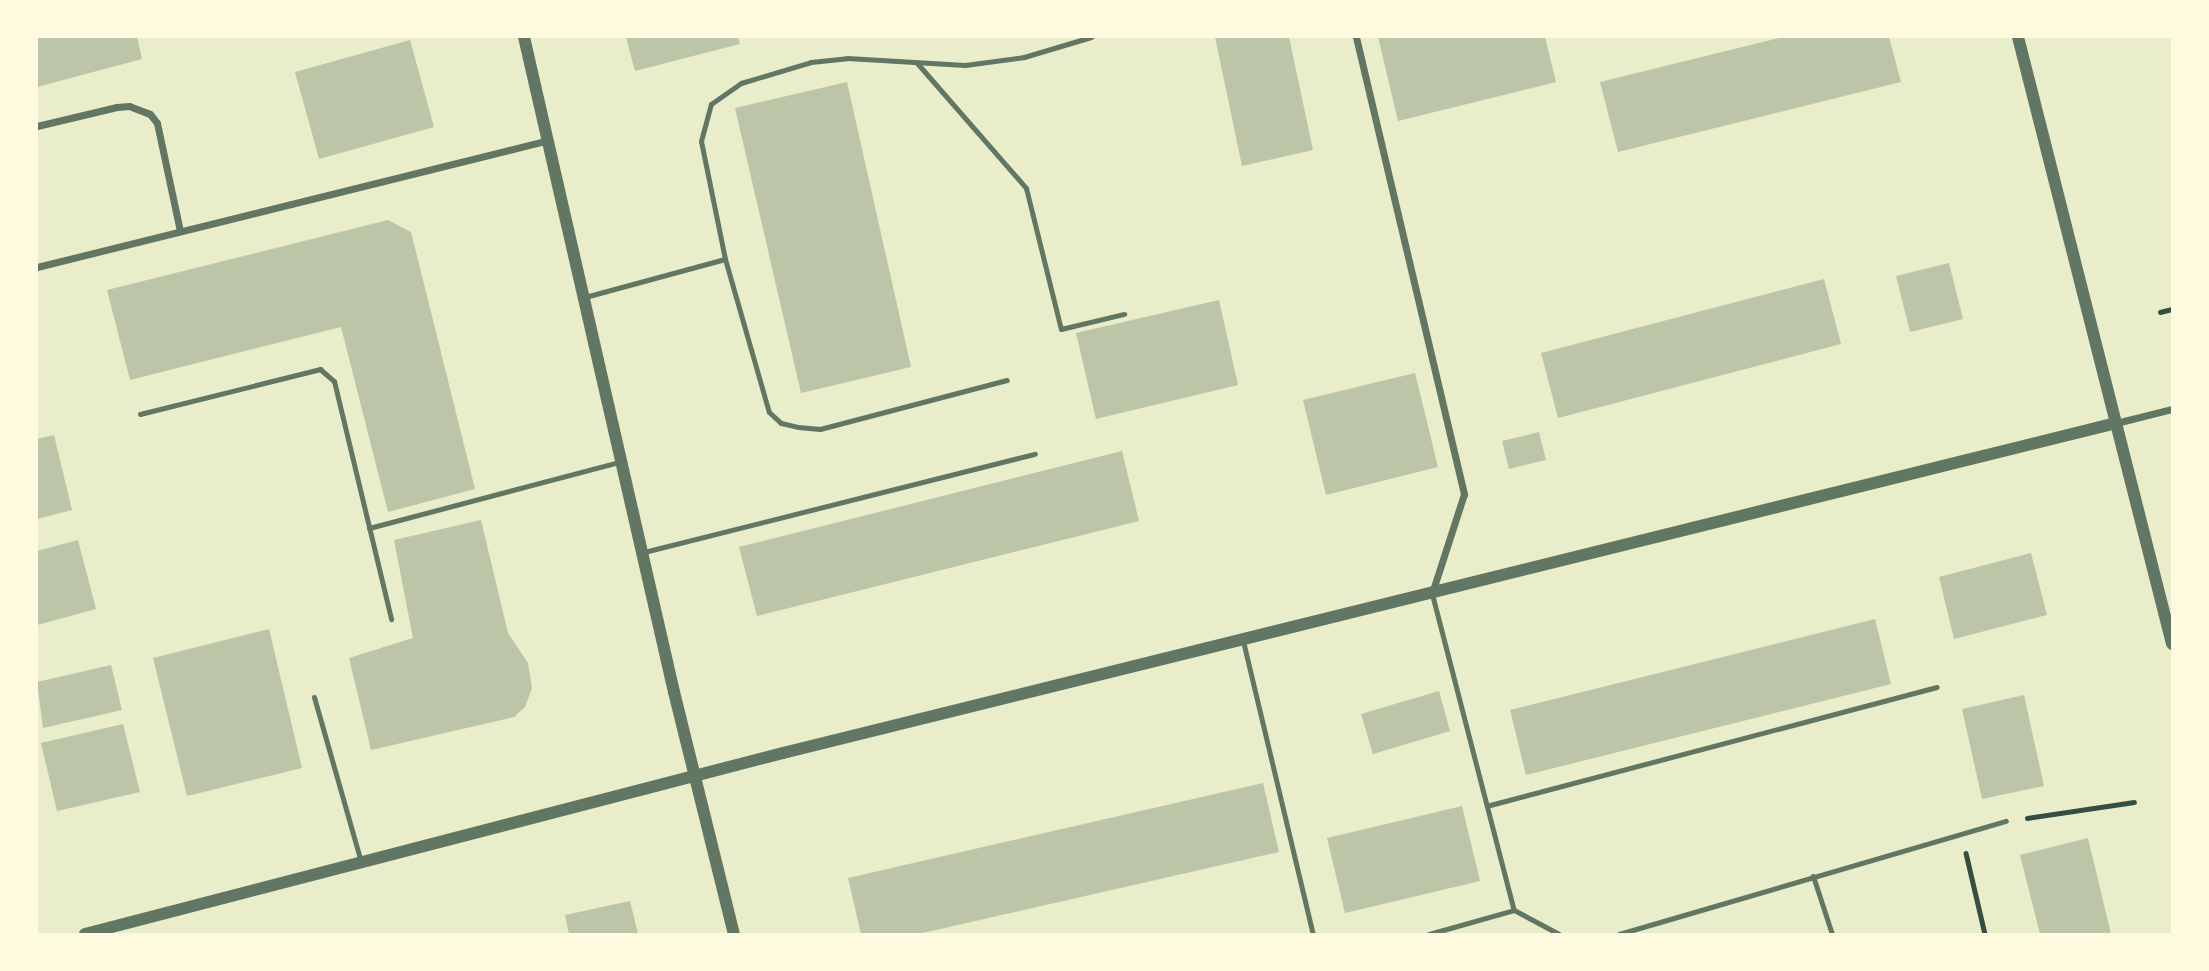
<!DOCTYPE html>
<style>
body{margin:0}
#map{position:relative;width:2209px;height:971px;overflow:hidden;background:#e9edc9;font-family:"Open Sans",sans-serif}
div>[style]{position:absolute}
.building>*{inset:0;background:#bcc5a7}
.path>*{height:4.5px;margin:-2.25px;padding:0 2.25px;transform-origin:2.25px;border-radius:2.25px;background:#344e41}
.service>*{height:5px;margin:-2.5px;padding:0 2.5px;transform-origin:2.5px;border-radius:2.5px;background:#617663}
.minor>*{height:7px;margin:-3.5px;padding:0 3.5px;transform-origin:3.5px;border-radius:3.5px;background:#617663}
.tertiary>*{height:12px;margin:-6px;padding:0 6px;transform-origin:6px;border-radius:6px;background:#617663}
span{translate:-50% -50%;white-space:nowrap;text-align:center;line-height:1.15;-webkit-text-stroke:5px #fefae0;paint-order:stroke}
.frame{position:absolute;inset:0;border:38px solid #fefae0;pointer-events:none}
</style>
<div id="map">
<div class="building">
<i style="clip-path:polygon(37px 37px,137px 37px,142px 59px,37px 87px)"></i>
<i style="clip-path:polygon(626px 37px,738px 37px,740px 44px,635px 71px)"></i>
<i style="clip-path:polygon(1215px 37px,1289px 37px,1313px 150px,1242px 166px)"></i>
<i style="clip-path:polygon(1378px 37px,1545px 37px,1556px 82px,1398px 121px)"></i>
<i style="clip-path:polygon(1783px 37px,1889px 37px,1901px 82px,1618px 152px,1600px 82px)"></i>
<i style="clip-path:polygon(410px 40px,434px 127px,319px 159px,295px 72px)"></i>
<i style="clip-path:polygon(847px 82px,911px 367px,801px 393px,735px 108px)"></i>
<i style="clip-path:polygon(388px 220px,411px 232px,475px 489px,388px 512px,341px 327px,130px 380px,107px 290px)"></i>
<i style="clip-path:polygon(1949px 263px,1963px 319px,1910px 332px,1896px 276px)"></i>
<i style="clip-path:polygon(1824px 279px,1841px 344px,1558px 418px,1541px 353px)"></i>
<i style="clip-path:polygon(1219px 300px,1238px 385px,1096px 419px,1076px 333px)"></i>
<i style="clip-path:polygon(1415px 373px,1438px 467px,1326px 495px,1303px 400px)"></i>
<i style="clip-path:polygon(1539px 432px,1546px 460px,1509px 469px,1502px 441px)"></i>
<i style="clip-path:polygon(54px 435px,72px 510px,37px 519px,37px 439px)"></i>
<i style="clip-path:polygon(1122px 451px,1139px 521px,757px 616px,739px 547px)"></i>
<i style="clip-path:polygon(481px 520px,508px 633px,528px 663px,532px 688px,525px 707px,514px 717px,371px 750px,349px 658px,413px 638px,394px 540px)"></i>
<i style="clip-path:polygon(78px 540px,96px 609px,37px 625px,37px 551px)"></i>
<i style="clip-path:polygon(2031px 553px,2047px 615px,1954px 639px,1939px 577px)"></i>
<i style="clip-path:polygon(1875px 619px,1891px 684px,1526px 775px,1510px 710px)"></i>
<i style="clip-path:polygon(269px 629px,302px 768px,187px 796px,153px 658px)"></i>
<i style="clip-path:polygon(111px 665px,122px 710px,43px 728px,37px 682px)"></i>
<i style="clip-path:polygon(1439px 691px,1450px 731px,1373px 754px,1361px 714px)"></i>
<i style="clip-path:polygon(2024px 695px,2044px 786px,1982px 799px,1962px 709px)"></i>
<i style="clip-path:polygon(123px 724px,140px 792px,57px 811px,41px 743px)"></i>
<i style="clip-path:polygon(1263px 783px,1279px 852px,918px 934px,861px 934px,848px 878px)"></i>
<i style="clip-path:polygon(1462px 806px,1480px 881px,1345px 913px,1327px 838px)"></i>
<i style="clip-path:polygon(2088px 838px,2111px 934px,2040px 934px,2020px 855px)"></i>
<i style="clip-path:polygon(630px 901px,638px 934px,569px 934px,565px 915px)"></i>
</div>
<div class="path">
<i style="left:2160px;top:312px;width:12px;rotate:-14deg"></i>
<i style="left:2027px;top:818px;width:108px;rotate:-8.5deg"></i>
<i style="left:1966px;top:853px;width:83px;rotate:76.8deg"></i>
</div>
<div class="service">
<i style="left:917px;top:63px;width:166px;rotate:48.9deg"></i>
<i style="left:1026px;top:188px;width:145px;rotate:76.1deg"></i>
<i style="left:1061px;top:329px;width:65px;rotate:-13.4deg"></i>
<i style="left:725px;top:259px;width:120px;rotate:-101.5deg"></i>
<i style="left:701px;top:141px;width:38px;rotate:-75deg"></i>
<i style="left:711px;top:104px;width:37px;rotate:-35deg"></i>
<i style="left:741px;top:83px;width:73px;rotate:-16.7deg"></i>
<i style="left:811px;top:62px;width:36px;rotate:-6deg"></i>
<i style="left:847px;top:58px;width:118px;rotate:3.4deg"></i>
<i style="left:965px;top:65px;width:60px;rotate:-7.7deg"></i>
<i style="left:1024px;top:57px;width:70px;rotate:-16.6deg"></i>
<i style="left:585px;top:297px;width:145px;rotate:-15.2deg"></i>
<i style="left:725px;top:259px;width:159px;rotate:74deg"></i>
<i style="left:769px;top:412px;width:16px;rotate:43deg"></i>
<i style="left:781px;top:423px;width:17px;rotate:13deg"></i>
<i style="left:798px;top:427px;width:22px;rotate:5deg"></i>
<i style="left:820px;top:429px;width:193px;rotate:-14.7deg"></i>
<i style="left:140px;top:414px;width:186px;rotate:-14deg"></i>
<i style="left:320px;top:369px;width:18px;rotate:41deg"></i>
<i style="left:334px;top:381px;width:245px;rotate:76.5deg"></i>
<i style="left:369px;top:528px;width:262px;rotate:-14.8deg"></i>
<i style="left:644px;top:552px;width:403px;rotate:-14.1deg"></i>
<i style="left:1432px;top:594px;width:326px;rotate:75.5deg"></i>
<i style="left:1243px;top:641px;width:301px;rotate:76.6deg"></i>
<i style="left:314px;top:697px;width:172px;rotate:74.1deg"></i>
<i style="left:1490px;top:805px;width:462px;rotate:-14.8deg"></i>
<i style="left:1813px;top:876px;width:61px;rotate:71.9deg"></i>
<i style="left:1429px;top:934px;width:88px;rotate:-15.8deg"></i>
<i style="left:1514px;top:910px;width:51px;rotate:28.1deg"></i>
<i style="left:1619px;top:934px;width:403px;rotate:-16.3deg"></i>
</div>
<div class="minor">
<i style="left:1356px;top:37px;width:470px;rotate:76.7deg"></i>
<i style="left:1464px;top:494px;width:104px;rotate:107.9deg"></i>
<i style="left:37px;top:126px;width:82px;rotate:-13.4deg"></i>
<i style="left:117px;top:107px;width:12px;rotate:-5deg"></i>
<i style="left:129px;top:106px;width:22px;rotate:21deg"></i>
<i style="left:150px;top:114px;width:11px;rotate:52deg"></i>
<i style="left:157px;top:123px;width:110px;rotate:78deg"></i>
<i style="left:37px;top:267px;width:528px;rotate:-13.93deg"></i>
<i style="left:2116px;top:423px;width:58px;rotate:-14deg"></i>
</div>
<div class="tertiary">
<i style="left:524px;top:37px;width:672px;rotate:77.1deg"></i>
<i style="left:674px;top:692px;width:249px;rotate:76.1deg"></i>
<i style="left:2018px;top:37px;width:626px;rotate:75.76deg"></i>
<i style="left:85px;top:934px;width:721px;rotate:-14.54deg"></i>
<i style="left:783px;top:753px;width:1373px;rotate:-13.9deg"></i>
</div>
<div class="frame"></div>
</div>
